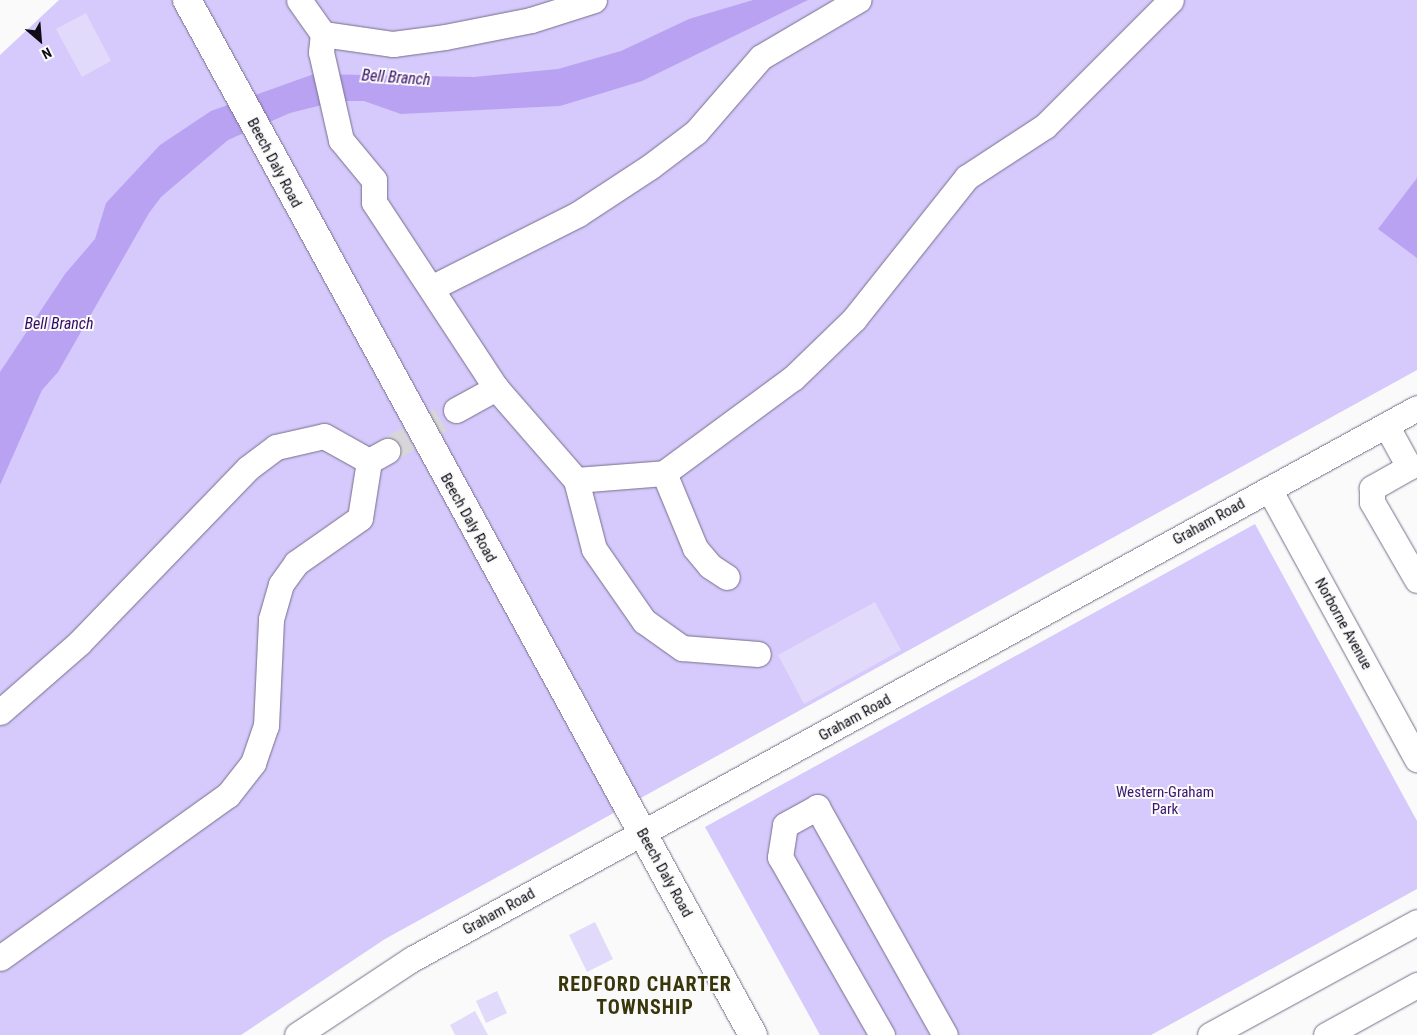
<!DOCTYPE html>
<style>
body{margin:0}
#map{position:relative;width:1417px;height:1035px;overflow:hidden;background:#fafafa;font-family:"Roboto Condensed",sans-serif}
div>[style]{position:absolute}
.green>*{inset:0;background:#d6c9fc}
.water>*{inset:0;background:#b8a2f1}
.building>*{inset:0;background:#e2dafb}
.minor-tunnel>*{height:25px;margin-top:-12.5px;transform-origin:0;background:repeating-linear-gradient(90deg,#d7d6d8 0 25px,transparent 0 37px)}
.roads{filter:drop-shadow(0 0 1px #766f8a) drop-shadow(0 0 1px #766f8a)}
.minor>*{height:25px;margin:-12.5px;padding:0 12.5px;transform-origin:12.5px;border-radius:12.5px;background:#fff}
.major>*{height:28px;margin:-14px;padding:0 14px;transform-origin:14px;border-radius:14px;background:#fff}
span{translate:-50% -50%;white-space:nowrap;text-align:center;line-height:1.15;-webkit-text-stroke:4px #fafafa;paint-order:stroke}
.street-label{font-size:15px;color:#0f0c16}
.park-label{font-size:15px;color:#3b1570}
.water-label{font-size:16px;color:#350b68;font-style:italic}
.district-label{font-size:20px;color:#39360c;font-weight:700;letter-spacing:1px}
.north{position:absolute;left:15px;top:15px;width:50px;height:50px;-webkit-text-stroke:4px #fafafa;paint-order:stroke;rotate:153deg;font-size:14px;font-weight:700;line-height:20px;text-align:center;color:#0f0c16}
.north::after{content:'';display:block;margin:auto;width:18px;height:22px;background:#0f0c16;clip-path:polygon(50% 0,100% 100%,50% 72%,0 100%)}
</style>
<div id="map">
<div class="green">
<i style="clip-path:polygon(59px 0,1417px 0,1417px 370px,385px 939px,241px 1035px,0 1035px,0 55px)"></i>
<i style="clip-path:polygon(1255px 524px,1417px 821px,1417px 889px,1151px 1035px,820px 1035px,705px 827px)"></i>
</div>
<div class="water">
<i style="clip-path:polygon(753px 0,808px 0,642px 81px,560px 106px,401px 114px,364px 101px,338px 101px,290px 113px,228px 140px,161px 197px,149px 213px,58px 372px,42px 390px,0 485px,0 372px,65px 274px,95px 239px,106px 203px,160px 145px,211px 111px,314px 74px,474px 77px,558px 69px,621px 51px,689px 19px)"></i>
<i style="clip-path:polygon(1417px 178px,1417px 258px,1378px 229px)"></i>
</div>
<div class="building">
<i style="clip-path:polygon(86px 13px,111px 61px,82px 77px,56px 29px)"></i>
<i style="clip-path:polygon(875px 602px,901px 650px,804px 704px,778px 655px)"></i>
<i style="clip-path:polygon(595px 922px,613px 959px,587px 972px,569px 935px)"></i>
<i style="clip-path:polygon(497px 991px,507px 1013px,486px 1023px,476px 1001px)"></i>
<i style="clip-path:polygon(475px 1011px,488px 1035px,455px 1035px,450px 1025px)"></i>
</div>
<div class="minor-tunnel">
<i style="left:387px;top:451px;width:80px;rotate:-30.7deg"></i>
</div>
<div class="roads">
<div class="minor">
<i style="left:299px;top:0;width:42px;rotate:54.8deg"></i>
<i style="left:433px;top:287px;width:162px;rotate:-26.7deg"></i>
<i style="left:578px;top:214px;width:87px;rotate:-33.3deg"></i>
<i style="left:651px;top:166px;width:56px;rotate:-37.1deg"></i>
<i style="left:696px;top:132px;width:99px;rotate:-49.1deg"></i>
<i style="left:761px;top:57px;width:113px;rotate:-30.4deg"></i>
<i style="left:496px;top:388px;width:222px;rotate:-123.3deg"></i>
<i style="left:374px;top:202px;width:22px;rotate:-90deg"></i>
<i style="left:374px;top:180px;width:52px;rotate:-129.5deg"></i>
<i style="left:341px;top:140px;width:90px;rotate:-102.8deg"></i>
<i style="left:321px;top:52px;width:18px;rotate:-84deg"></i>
<i style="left:323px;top:34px;width:71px;rotate:8.1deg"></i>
<i style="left:393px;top:44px;width:52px;rotate:-7.7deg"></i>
<i style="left:445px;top:37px;width:88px;rotate:-11.2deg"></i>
<i style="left:531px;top:20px;width:66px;rotate:-17.6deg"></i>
<i style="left:456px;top:410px;width:46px;rotate:-28.8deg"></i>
<i style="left:496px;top:388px;width:122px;rotate:49deg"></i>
<i style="left:576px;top:480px;width:88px;rotate:-4.5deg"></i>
<i style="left:664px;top:473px;width:160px;rotate:-36.4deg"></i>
<i style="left:793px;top:378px;width:85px;rotate:-44deg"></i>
<i style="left:854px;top:319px;width:181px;rotate:-51.5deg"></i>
<i style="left:967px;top:177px;width:93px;rotate:-33.2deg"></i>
<i style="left:1045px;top:126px;width:178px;rotate:-45deg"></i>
<i style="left:1386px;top:425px;width:48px;rotate:61.3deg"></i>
<i style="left:1409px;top:467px;width:43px;rotate:150.4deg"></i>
<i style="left:1372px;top:488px;width:14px;rotate:90deg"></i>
<i style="left:1372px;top:502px;width:90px;rotate:60deg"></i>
<i style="left:664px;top:473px;width:81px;rotate:67.5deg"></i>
<i style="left:695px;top:548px;width:23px;rotate:50deg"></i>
<i style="left:710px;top:566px;width:20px;rotate:33deg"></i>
<i style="left:576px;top:480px;width:71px;rotate:75.4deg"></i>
<i style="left:594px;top:549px;width:88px;rotate:55.2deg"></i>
<i style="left:644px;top:621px;width:47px;rotate:35.4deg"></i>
<i style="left:682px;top:648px;width:76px;rotate:4.5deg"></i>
<i style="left:1269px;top:489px;width:308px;rotate:61.3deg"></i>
<i style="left:0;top:712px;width:105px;rotate:-41.1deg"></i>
<i style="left:79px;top:643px;width:243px;rotate:-46deg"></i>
<i style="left:248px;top:468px;width:35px;rotate:-37deg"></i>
<i style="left:276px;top:447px;width:49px;rotate:-12.9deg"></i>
<i style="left:324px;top:436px;width:51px;rotate:29.1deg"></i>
<i style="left:0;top:958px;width:280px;rotate:-35.6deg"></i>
<i style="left:228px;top:795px;width:41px;rotate:-52deg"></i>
<i style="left:253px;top:763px;width:39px;rotate:-71deg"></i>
<i style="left:266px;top:726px;width:107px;rotate:-87.3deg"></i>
<i style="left:271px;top:619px;width:36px;rotate:-74deg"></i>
<i style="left:281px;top:584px;width:26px;rotate:-54deg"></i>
<i style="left:296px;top:563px;width:78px;rotate:-35.1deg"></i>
<i style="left:360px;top:518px;width:58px;rotate:-81deg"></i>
<i style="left:369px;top:461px;width:21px;rotate:-29deg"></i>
<i style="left:297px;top:1035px;width:138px;rotate:-33.5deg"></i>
<i style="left:412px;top:959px;width:1146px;rotate:-28.73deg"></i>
<i style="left:882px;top:1035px;width:205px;rotate:-119.8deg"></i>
<i style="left:780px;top:857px;width:32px;rotate:-81deg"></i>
<i style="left:785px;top:825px;width:37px;rotate:-29deg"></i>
<i style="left:817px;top:807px;width:261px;rotate:60.7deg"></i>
<i style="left:1210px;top:1035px;width:236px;rotate:-28.6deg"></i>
<i style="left:1326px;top:1035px;width:104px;rotate:-28.8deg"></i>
</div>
<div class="major">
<i style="left:187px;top:0;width:1180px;rotate:61.33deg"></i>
</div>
</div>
<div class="street-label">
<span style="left:274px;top:163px;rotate:62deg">Beech Daly Road</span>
<span style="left:468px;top:518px;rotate:61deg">Beech Daly Road</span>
<span style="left:1209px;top:522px;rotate:-29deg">Graham Road</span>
<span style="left:1343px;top:624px;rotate:61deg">Norborne Avenue</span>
<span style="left:855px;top:718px;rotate:-29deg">Graham Road</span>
<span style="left:664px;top:873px;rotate:61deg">Beech Daly Road</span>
<span style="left:499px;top:912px;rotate:-29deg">Graham Road</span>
</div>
<div class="park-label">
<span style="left:1165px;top:801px">Western-Graham<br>Park</span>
</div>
<div class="water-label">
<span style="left:396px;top:78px;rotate:4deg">Bell Branch</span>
<span style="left:59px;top:324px">Bell Branch</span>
</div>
<div class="district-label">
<span style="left:645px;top:996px">REDFORD CHARTER<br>TOWNSHIP</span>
</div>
<div class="north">N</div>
</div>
